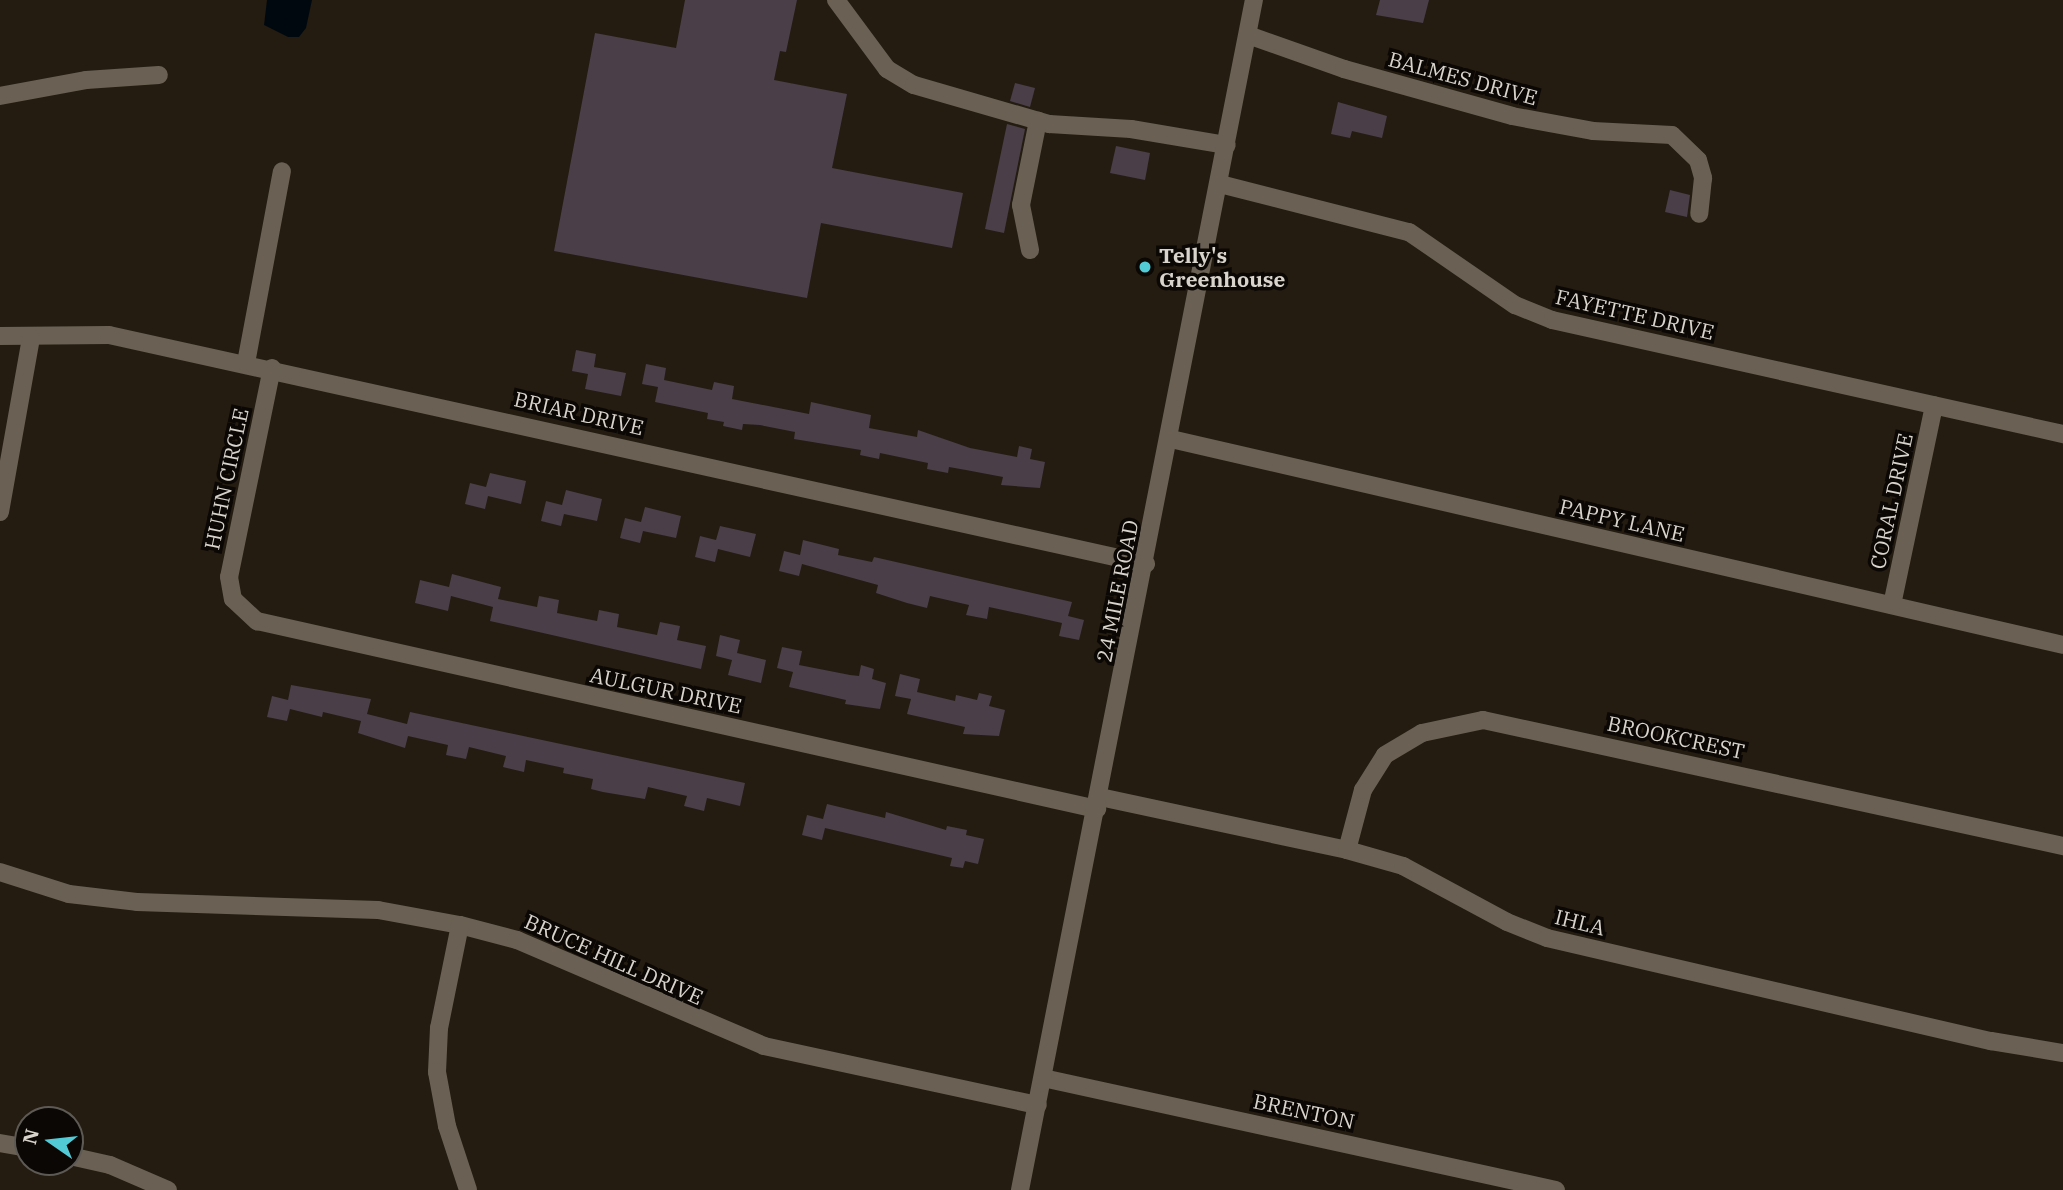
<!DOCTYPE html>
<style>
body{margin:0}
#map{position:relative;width:2063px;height:1190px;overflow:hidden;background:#241c11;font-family:"IBM Plex Serif",serif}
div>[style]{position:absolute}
.water>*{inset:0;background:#00080f}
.building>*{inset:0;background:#4a3e48}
.minor>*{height:18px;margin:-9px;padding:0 9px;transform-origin:9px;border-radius:9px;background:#6a6154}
.dots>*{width:19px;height:19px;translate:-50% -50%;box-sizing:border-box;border:4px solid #0b0704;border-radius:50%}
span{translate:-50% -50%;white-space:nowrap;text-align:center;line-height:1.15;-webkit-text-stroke:7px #0b0704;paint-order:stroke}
.street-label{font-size:21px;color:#d8d3cb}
.poi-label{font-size:21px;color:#d8d3cb;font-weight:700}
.left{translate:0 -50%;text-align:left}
.north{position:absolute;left:14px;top:1106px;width:70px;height:70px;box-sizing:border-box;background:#0b0704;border:2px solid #5d5954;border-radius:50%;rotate:284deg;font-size:19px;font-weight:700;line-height:28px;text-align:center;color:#d8d3cb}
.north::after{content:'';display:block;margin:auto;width:24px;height:32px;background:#52cbd7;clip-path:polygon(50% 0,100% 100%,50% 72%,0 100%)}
</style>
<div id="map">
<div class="water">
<i style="clip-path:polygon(267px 0,312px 0,306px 28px,299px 37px,288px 37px,264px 25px)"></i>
</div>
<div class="building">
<i style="clip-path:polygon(685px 0,797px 0,786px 52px,780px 51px,774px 80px,847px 94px,832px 168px,963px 193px,952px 248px,821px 223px,807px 298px,554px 251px,595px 33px,676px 48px)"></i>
<i style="clip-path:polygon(1380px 0,1429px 0,1423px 23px,1376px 15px)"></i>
<i style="clip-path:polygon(1015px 83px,1035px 88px,1030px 107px,1010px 101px)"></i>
<i style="clip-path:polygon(1338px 102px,1387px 116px,1382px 138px,1352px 131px,1350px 138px,1331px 134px)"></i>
<i style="clip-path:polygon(1007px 124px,1025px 129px,1004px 233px,985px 229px)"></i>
<i style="clip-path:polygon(1116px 146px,1150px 153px,1145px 180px,1110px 173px)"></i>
<i style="clip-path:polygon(1670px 190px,1690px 195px,1687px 217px,1665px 212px)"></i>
<i style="clip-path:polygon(576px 350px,596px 354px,594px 367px,626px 373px,621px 396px,585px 389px,588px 374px,572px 371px)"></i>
<i style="clip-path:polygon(646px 364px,666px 368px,664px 380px,712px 390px,714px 382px,734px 386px,732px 399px,809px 414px,811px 402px,871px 415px,869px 428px,917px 437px,918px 430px,970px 448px,1017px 457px,1019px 446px,1032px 449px,1030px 459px,1045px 462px,1040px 488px,1001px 485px,1003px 477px,966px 470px,949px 467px,948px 473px,927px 469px,928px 463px,880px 453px,879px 459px,860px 455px,861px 450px,794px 439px,795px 432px,760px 425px,743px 424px,742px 430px,723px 426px,724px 422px,707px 419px,708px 413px,655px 402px,658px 387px,642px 384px)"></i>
<i style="clip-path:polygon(490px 473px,526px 481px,521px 504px,488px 496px,485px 509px,465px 504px,470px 483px,486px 487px)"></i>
<i style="clip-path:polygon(566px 490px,602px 499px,597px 521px,564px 514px,561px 526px,541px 521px,546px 501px,562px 505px)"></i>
<i style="clip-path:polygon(645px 507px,681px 516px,676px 538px,643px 531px,640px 543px,620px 538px,625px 518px,641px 522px)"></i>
<i style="clip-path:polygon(720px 526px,756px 534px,750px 557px,718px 549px,715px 562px,695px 557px,700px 536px,716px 540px)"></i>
<i style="clip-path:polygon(803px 540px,839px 549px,838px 555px,872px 562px,874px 557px,1072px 602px,1068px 616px,1084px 620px,1079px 640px,1059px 636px,1062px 623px,1022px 614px,989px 607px,987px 619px,966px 615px,969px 605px,930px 596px,927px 608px,907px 603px,876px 593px,878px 585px,802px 564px,799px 576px,779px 571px,784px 551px,800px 555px)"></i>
<i style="clip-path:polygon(452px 574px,501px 587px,498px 599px,537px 607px,539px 596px,559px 600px,557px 613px,597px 621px,599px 610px,619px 614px,617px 627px,657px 635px,660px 622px,680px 626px,677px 640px,706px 646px,701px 669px,490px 621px,493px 607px,451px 596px,448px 611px,415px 603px,420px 580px,449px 587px)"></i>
<i style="clip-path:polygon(720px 635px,740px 640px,737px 653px,766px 660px,761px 683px,728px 675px,732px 660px,716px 656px)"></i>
<i style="clip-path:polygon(782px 647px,802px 651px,799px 665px,850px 675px,859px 676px,861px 665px,874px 669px,872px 679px,886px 683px,880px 709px,845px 704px,846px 700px,789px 687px,793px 672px,777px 668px)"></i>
<i style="clip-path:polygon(900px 674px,920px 679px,917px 692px,955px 701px,956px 695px,977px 700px,979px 693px,992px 696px,989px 706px,1005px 710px,999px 736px,963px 734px,965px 727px,907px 714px,911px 699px,895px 696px)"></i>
<i style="clip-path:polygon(291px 685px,371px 699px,367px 714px,407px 724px,410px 712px,745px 783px,740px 806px,707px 798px,704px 811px,684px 806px,687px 796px,648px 787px,645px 799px,603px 792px,591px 789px,593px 779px,563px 773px,564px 768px,526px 760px,524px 772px,503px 767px,506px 756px,469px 747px,466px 759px,446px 755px,448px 745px,408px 736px,405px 748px,358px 733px,361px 721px,323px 712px,322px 717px,290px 709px,287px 721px,267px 717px,272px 696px,288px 700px)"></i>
<i style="clip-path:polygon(827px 804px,885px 818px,886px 812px,946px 830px,947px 826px,967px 830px,966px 835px,984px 839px,978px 864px,965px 861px,963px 868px,950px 866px,952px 858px,825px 828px,822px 840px,802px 835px,807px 815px,823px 819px)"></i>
</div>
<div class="minor">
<i style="left:836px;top:0;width:86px;rotate:53.5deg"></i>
<i style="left:887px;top:69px;width:31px;rotate:31deg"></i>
<i style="left:914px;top:85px;width:141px;rotate:16.1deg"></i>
<i style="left:1049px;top:124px;width:82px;rotate:3.5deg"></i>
<i style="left:1131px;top:129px;width:97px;rotate:9.5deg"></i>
<i style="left:1248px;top:35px;width:102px;rotate:19.5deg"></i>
<i style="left:1344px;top:69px;width:174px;rotate:15.6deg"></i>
<i style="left:1512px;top:116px;width:82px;rotate:10.5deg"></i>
<i style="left:1593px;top:131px;width:79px;rotate:2.9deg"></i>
<i style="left:1672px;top:135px;width:36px;rotate:44deg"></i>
<i style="left:1698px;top:160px;width:19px;rotate:74deg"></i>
<i style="left:1703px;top:178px;width:36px;rotate:96deg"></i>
<i style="left:0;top:96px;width:87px;rotate:-10.5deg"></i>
<i style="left:86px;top:80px;width:73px;rotate:-3.9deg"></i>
<i style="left:1220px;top:184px;width:195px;rotate:14.3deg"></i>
<i style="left:1409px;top:232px;width:129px;rotate:34.6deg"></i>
<i style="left:1515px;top:305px;width:40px;rotate:22deg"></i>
<i style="left:1552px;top:320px;width:524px;rotate:12.58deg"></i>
<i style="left:1030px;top:250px;width:46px;rotate:-101.3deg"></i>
<i style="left:1021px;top:205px;width:86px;rotate:-78.6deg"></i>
<i style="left:0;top:336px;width:109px;rotate:-0.5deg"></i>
<i style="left:109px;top:335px;width:1062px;rotate:12.45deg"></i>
<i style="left:246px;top:363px;width:195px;rotate:-79.4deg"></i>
<i style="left:272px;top:368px;width:213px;rotate:101.6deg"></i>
<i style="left:229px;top:577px;width:22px;rotate:80deg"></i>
<i style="left:233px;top:599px;width:33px;rotate:43deg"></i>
<i style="left:257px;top:621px;width:861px;rotate:12.62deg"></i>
<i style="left:1171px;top:439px;width:915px;rotate:13deg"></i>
<i style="left:0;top:512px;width:177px;rotate:-79.9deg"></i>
<i style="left:1892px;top:605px;width:204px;rotate:-78.1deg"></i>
<i style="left:1100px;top:797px;width:253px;rotate:12.1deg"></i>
<i style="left:1347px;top:850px;width:58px;rotate:15.9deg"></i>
<i style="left:1403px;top:866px;width:118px;rotate:28.3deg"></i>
<i style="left:1507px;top:922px;width:43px;rotate:21.8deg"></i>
<i style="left:1547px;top:938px;width:456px;rotate:13.1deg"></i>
<i style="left:1991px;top:1041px;width:73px;rotate:9.5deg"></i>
<i style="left:1347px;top:850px;width:62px;rotate:-75.1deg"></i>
<i style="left:1363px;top:790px;width:41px;rotate:-57.8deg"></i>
<i style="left:1385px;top:755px;width:43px;rotate:-30.7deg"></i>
<i style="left:1422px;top:733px;width:62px;rotate:-12deg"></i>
<i style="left:1483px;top:720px;width:594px;rotate:12.26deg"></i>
<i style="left:0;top:872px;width:72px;rotate:17.7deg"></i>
<i style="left:69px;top:894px;width:68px;rotate:6.7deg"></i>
<i style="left:137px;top:902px;width:241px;rotate:1.9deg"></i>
<i style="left:378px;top:910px;width:83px;rotate:10.4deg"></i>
<i style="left:460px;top:925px;width:59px;rotate:14.7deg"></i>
<i style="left:517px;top:940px;width:269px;rotate:23.2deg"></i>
<i style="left:764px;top:1046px;width:280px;rotate:12.2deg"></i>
<i style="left:460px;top:925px;width:105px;rotate:101.5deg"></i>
<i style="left:439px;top:1028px;width:44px;rotate:92.6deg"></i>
<i style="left:437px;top:1072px;width:55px;rotate:79.5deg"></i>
<i style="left:447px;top:1126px;width:67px;rotate:71.8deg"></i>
<i style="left:1043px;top:1078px;width:525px;rotate:12.32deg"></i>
<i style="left:0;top:1143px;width:28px;rotate:10deg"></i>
<i style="left:70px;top:1156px;width:41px;rotate:12.7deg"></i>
<i style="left:110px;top:1165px;width:63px;rotate:23.3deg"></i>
<i style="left:1020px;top:1190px;width:1213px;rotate:-78.88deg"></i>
</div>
<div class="dots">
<i style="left:1145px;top:267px;background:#52cbd7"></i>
</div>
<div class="street-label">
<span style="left:1463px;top:78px;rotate:15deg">BALMES DRIVE</span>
<span style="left:1635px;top:314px;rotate:13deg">FAYETTE DRIVE</span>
<span style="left:579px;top:413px;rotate:13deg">BRIAR DRIVE</span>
<span style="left:226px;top:479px;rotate:-78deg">HUHN CIRCLE</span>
<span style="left:1891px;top:501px;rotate:-78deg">CORAL DRIVE</span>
<span style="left:1622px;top:520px;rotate:13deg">PAPPY LANE</span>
<span style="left:1117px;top:591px;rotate:-79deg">24 MILE ROAD</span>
<span style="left:666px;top:690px;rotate:12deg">AULGUR DRIVE</span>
<span style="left:1676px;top:737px;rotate:12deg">BROOKCREST</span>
<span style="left:1580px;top:922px;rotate:14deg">IHLA</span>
<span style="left:614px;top:959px;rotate:24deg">BRUCE HILL DRIVE</span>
<span style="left:1304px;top:1111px;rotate:12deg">BRENTON</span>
</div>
<div class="poi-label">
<span class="left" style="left:1159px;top:267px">Telly's<br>Greenhouse</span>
</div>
<div class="north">N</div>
</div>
